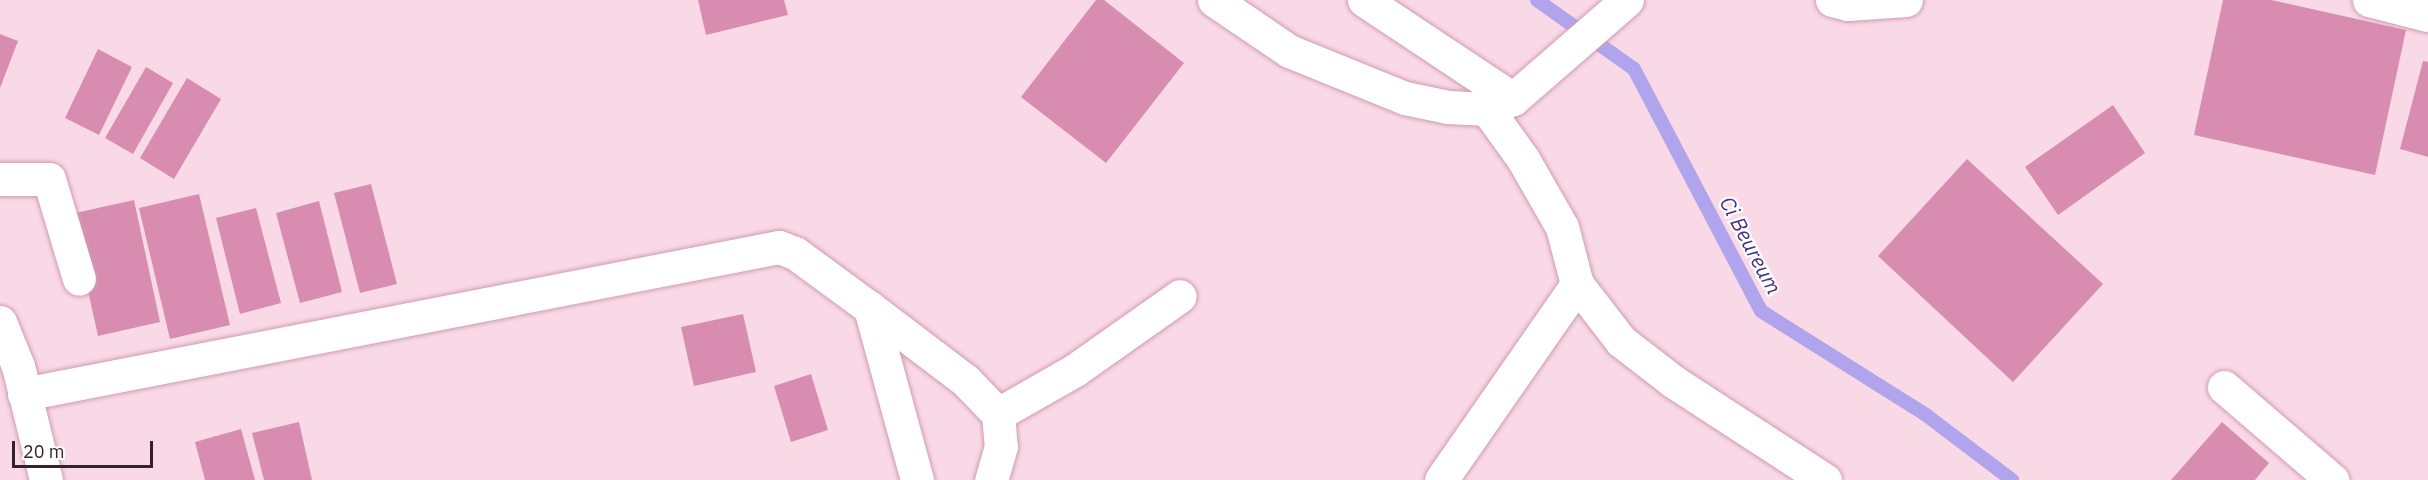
<!DOCTYPE html>
<style>
body{margin:0}
#map{position:relative;width:2428px;height:480px;overflow:hidden;background:#fad9e7;font-family:"IBM Plex Sans",sans-serif}
div>[style]{position:absolute}
.stream>*{height:14px;margin:-7px;padding:0 7px;transform-origin:7px;border-radius:7px;background:#b0a5ec}
.building>*{inset:0;background:#d88caf}
.roads{filter:drop-shadow(0 0 2px #d09cb3) drop-shadow(0 0 2px #d09cb3)}
.minor>*{height:33px;margin:-16.5px;padding:0 16.5px;transform-origin:16.5px;border-radius:16.5px;background:#fff}
span{translate:-50% -50%;white-space:nowrap;text-align:center;line-height:1.15;-webkit-text-stroke:4.5px #fff;paint-order:stroke}
.water-label{font-size:21px;color:#453082;font-style:italic}
.scale{position:absolute;left:12px;top:441px;width:141px;height:27px;box-sizing:border-box;border:3px solid #35212a;border-top:0;padding-left:8px;font-size:18px;line-height:21px;white-space:nowrap;color:#35212a;-webkit-text-stroke:4px #fff;paint-order:stroke}
</style>
<div id="map">
<div class="stream">
<i style="left:1537px;top:0;width:119px;rotate:35.4deg"></i>
<i style="left:1634px;top:69px;width:273px;rotate:62.3deg"></i>
<i style="left:1761px;top:311px;width:195px;rotate:32.2deg"></i>
<i style="left:1926px;top:415px;width:108px;rotate:37.1deg"></i>
</div>
<div class="building">
<i style="clip-path:polygon(698px 0,784px 0,788px 15px,706px 35px)"></i>
<i style="clip-path:polygon(1096px 0,1104px 0,1184px 63px,1106px 163px,1021px 97px)"></i>
<i style="clip-path:polygon(2223px 0,2271px 0,2406px 30px,2375px 175px,2194px 135px)"></i>
<i style="clip-path:polygon(0 34px,18px 41px,0 88px)"></i>
<i style="clip-path:polygon(98px 49px,132px 67px,99px 135px,65px 118px)"></i>
<i style="clip-path:polygon(2423px 61px,2428px 62px,2428px 157px,2400px 149px)"></i>
<i style="clip-path:polygon(146px 67px,173px 83px,133px 154px,105px 138px)"></i>
<i style="clip-path:polygon(187px 78px,221px 99px,174px 179px,140px 158px)"></i>
<i style="clip-path:polygon(2113px 105px,2145px 153px,2058px 215px,2025px 167px)"></i>
<i style="clip-path:polygon(1967px 159px,2103px 284px,2013px 382px,1878px 256px)"></i>
<i style="clip-path:polygon(371px 184px,397px 284px,360px 293px,334px 193px)"></i>
<i style="clip-path:polygon(199px 194px,230px 325px,170px 339px,139px 208px)"></i>
<i style="clip-path:polygon(134px 200px,160px 322px,98px 336px,71px 214px)"></i>
<i style="clip-path:polygon(319px 201px,342px 292px,300px 303px,276px 213px)"></i>
<i style="clip-path:polygon(256px 208px,281px 303px,240px 314px,216px 218px)"></i>
<i style="clip-path:polygon(743px 314px,756px 372px,694px 386px,681px 327px)"></i>
<i style="clip-path:polygon(811px 374px,828px 430px,791px 442px,774px 386px)"></i>
<i style="clip-path:polygon(299px 422px,312px 480px,264px 480px,252px 433px)"></i>
<i style="clip-path:polygon(2222px 422px,2269px 463px,2255px 480px,2171px 480px)"></i>
<i style="clip-path:polygon(241px 429px,255px 480px,205px 480px,195px 442px)"></i>
</div>
<div class="roads">
<div class="minor">
<i style="left:1214px;top:0;width:91px;rotate:34.2deg"></i>
<i style="left:1289px;top:51px;width:125px;rotate:22.1deg"></i>
<i style="left:1405px;top:98px;width:44px;rotate:11.8deg"></i>
<i style="left:1448px;top:107px;width:39px;rotate:3deg"></i>
<i style="left:1487px;top:109px;width:28px;rotate:-21deg"></i>
<i style="left:1513px;top:99px;width:151px;rotate:-41deg"></i>
<i style="left:1364px;top:0;width:179px;rotate:33.6deg"></i>
<i style="left:1832px;top:0;width:16px;rotate:14deg"></i>
<i style="left:1848px;top:4px;width:58px;rotate:-3.9deg"></i>
<i style="left:2369px;top:0;width:61px;rotate:14.3deg"></i>
<i style="left:1487px;top:109px;width:62px;rotate:54.2deg"></i>
<i style="left:1523px;top:159px;width:78px;rotate:60.2deg"></i>
<i style="left:1562px;top:227px;width:59px;rotate:75.3deg"></i>
<i style="left:1577px;top:284px;width:72px;rotate:52.3deg"></i>
<i style="left:1621px;top:341px;width:67px;rotate:37.7deg"></i>
<i style="left:1674px;top:382px;width:180px;rotate:33deg"></i>
<i style="left:0;top:179px;width:49px"></i>
<i style="left:49px;top:179px;width:104px;rotate:73.3deg"></i>
<i style="left:870px;top:308px;width:121px;rotate:37.2deg"></i>
<i style="left:966px;top:381px;width:46px;rotate:45.9deg"></i>
<i style="left:998px;top:414px;width:32px;rotate:85deg"></i>
<i style="left:1001px;top:446px;width:35px;rotate:106deg"></i>
<i style="left:0;top:322px;width:48px;rotate:67.8deg"></i>
<i style="left:18px;top:366px;width:117px;rotate:76.2deg"></i>
<i style="left:2224px;top:387px;width:143px;rotate:40.7deg"></i>
<i style="left:24px;top:394px;width:769px;rotate:-11.02deg"></i>
<i style="left:779px;top:247px;width:17px;rotate:21deg"></i>
<i style="left:795px;top:253px;width:93px;rotate:36.3deg"></i>
<i style="left:870px;top:308px;width:178px;rotate:74.7deg"></i>
<i style="left:998px;top:414px;width:89px;rotate:-29.7deg"></i>
<i style="left:1075px;top:370px;width:128px;rotate:-35.2deg"></i>
<i style="left:1441px;top:480px;width:239px;rotate:-55.2deg"></i>
</div>
</div>
<div class="water-label">
<span style="left:1751px;top:245px;rotate:62deg">Ci Beureum</span>
</div>
<div class="scale">20 m</div>
</div>
